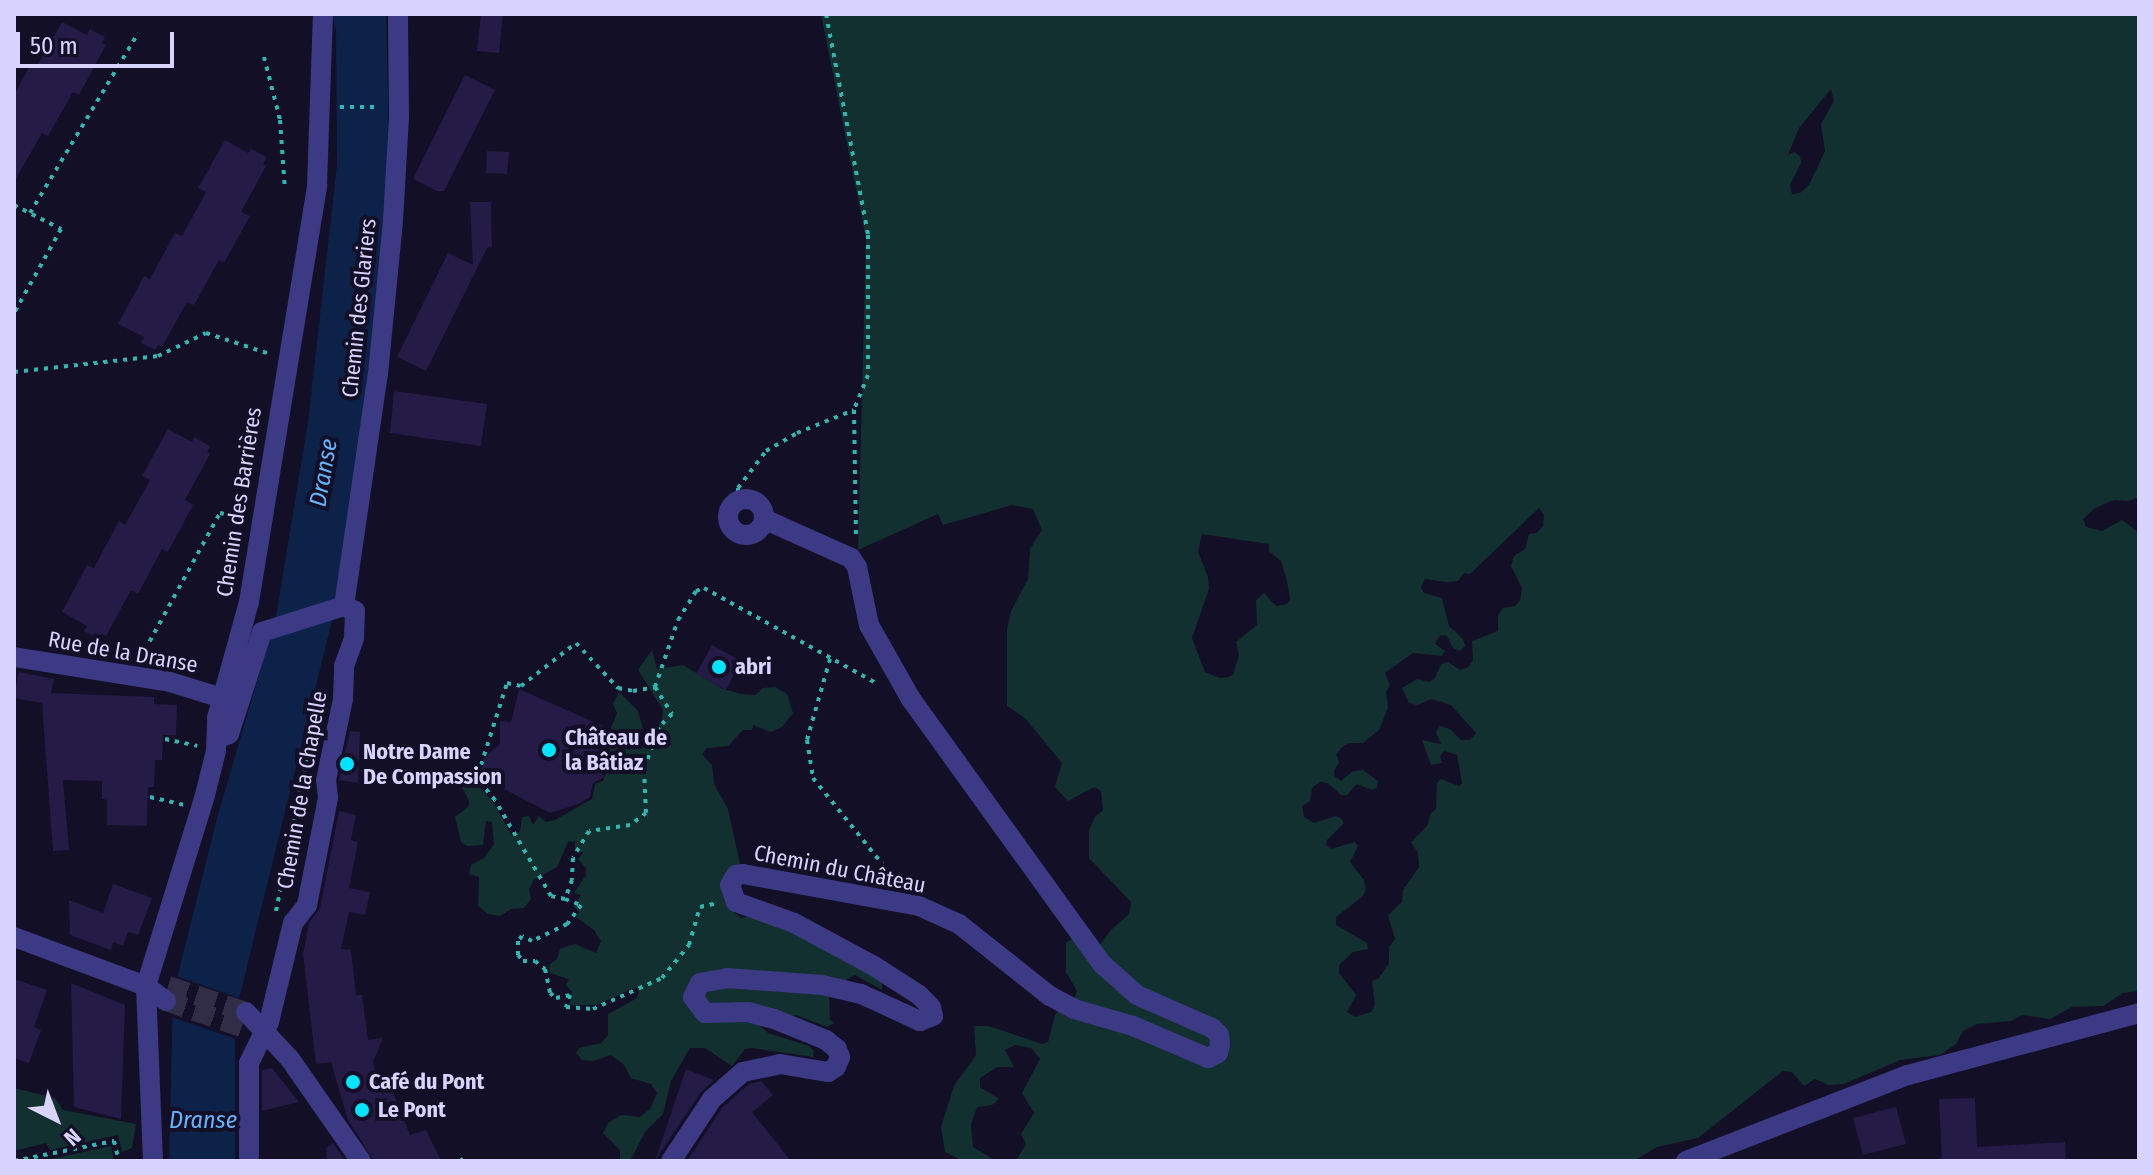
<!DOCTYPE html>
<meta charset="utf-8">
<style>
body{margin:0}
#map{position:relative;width:2153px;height:1175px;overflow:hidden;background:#130f26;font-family:"Fira Sans Condensed",sans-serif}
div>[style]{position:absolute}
.green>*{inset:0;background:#12302f}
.water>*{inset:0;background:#0c2248}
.pier>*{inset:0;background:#130f26}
.building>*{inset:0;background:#241b47}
.minor-tunnel>*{height:20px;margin-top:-10px;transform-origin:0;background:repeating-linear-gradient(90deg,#312d47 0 20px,transparent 0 30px)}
.path>*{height:4px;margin-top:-2px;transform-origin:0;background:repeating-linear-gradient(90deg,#2fb8b0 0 4px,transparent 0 10px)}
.minor>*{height:20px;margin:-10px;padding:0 10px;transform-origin:10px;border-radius:10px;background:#3d3a85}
.minor>.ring{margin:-10px;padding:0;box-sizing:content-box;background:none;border:20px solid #3d3a85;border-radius:50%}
.dots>*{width:22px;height:22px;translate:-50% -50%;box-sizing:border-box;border:4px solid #130f26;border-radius:50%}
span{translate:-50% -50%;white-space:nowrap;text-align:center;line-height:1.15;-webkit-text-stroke:8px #130f26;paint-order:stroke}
.street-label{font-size:22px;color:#d9d4ff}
.poi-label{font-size:22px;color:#d9d4ff;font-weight:700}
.left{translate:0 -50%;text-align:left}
.water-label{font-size:24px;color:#62b6ff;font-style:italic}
.frame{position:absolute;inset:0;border:16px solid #d9d4ff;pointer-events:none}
.north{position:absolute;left:16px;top:1079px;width:80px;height:80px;-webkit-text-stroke:6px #130f26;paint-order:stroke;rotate:138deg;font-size:22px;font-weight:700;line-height:32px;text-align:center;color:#d9d4ff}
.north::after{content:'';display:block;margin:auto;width:28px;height:36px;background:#d9d4ff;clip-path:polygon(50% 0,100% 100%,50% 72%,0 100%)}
.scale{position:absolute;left:16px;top:32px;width:158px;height:36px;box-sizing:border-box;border:4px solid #d9d4ff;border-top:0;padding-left:10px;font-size:24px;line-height:28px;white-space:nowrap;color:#d9d4ff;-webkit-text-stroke:6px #130f26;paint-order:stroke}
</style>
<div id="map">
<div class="green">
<i style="clip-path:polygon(evenodd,821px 14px,2139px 14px,2139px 497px,2129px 501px,2114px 500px,2095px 508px,2083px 519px,2086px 527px,2102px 531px,2122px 520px,2139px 533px,2139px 991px,2123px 993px,2103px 1006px,2072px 1007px,2050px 1019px,2022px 1015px,2011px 1021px,1977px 1024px,1963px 1031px,1956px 1044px,1940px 1055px,1900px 1060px,1844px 1084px,1829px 1085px,1815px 1079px,1804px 1086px,1792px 1072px,1783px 1071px,1698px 1138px,1657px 1147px,1634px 1161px,1016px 1161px,1026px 1144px,1021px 1134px,1034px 1113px,1022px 1093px,1040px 1059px,1031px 1048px,1015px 1045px,1005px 1050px,1014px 1067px,997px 1067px,980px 1078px,980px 1087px,999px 1099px,992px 1105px,977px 1107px,971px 1125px,973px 1147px,996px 1161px,963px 1161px,945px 1152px,941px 1127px,954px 1086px,976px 1055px,974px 1026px,989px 1026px,1042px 1044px,1048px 1042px,1055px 1015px,1059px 1009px,1070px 1009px,1077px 991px,1066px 972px,1066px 942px,1073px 939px,1096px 950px,1111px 930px,1129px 914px,1131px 902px,1089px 858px,1089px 830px,1095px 817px,1103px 810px,1101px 791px,1094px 787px,1068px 801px,1055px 787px,1062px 763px,1025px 718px,1007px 706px,1007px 629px,1011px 611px,1028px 579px,1030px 549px,1042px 530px,1033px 509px,1012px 505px,943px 525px,938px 514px,858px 550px,866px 238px,821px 14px,1831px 89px,1834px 101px,1821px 124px,1825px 151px,1809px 185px,1800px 193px,1792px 194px,1790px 185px,1801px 163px,1800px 156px,1794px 152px,1788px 155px,1799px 128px,1831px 89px,821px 14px,1539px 508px,1544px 515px,1543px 526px,1537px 533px,1529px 534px,1525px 549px,1514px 556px,1511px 566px,1522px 588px,1520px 600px,1515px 606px,1503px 608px,1498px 615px,1498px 631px,1472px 641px,1473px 660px,1468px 667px,1460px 670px,1448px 662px,1441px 664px,1435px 678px,1429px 682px,1417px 679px,1402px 688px,1409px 703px,1417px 705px,1432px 699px,1451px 705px,1476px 733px,1470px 740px,1461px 740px,1450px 729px,1440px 726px,1436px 732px,1441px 744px,1422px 740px,1431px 765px,1442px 763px,1440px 756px,1444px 751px,1457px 755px,1462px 783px,1459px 786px,1441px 779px,1437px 783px,1436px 809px,1431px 813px,1427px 826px,1411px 842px,1418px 853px,1419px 867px,1403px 890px,1402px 902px,1388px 915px,1395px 939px,1389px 947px,1389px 963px,1379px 978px,1372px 981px,1375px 1005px,1371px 1012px,1355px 1017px,1347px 1012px,1356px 995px,1339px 973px,1339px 965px,1353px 952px,1368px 949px,1367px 943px,1336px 925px,1336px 917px,1362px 897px,1366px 890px,1364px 880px,1350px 862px,1358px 846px,1355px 842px,1331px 849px,1326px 845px,1327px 840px,1344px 823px,1342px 819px,1336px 816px,1314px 823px,1304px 817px,1302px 806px,1310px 801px,1312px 788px,1320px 782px,1328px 783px,1341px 795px,1347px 795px,1357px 784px,1372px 790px,1377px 788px,1378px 781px,1363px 770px,1353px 771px,1341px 781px,1335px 777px,1334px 771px,1339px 762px,1336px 755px,1341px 748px,1349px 743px,1363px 743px,1379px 730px,1388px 708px,1386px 692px,1390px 685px,1385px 673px,1413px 653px,1442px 656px,1445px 651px,1435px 644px,1440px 635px,1447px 636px,1453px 648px,1460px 651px,1465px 646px,1463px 639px,1449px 626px,1442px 598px,1424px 593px,1421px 587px,1425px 579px,1446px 582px,1458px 581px,1464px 573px,1470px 574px,1539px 508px,821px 14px,1202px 534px,1269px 544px,1269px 551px,1281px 561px,1287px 581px,1290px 599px,1287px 604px,1276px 606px,1264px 593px,1256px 600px,1257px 625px,1236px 642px,1239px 655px,1233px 675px,1228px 677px,1220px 678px,1205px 672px,1192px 638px,1209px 589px,1208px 577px,1198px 552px,1202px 534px)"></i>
<i style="clip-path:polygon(652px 650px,657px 669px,683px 665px,723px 689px,741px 694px,755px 695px,763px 688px,775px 687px,787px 694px,793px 713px,782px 727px,770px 732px,753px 725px,752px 730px,743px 730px,728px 746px,707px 748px,702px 754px,712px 765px,714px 784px,728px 809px,740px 864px,730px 909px,741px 918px,766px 914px,883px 977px,882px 990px,855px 975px,829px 989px,830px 1020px,835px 1023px,827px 1027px,796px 1015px,786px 1017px,764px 1007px,726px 1002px,725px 1006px,752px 1018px,768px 1033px,809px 1046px,814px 1051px,813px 1057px,752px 1048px,745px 1049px,732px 1066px,705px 1048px,690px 1048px,671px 1081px,663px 1114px,645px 1132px,630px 1161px,620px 1161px,620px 1150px,603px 1133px,608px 1123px,621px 1115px,640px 1117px,650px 1109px,657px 1093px,651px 1084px,631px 1078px,624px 1065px,611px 1055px,593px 1061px,582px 1060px,576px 1053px,579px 1048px,601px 1043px,608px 1035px,608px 1014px,637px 998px,639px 992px,637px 988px,629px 990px,597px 1005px,569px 1005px,572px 992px,566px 985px,569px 979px,550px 973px,549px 965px,557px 959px,560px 949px,575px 944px,596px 953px,601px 941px,594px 930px,576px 917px,579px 912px,574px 907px,581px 895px,574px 893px,586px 875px,586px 868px,578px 859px,583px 853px,575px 849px,575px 841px,568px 842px,557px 867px,534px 880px,529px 889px,531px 899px,524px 908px,511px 909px,500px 916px,488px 914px,478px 906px,479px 877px,469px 874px,471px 865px,484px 858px,494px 844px,492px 822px,486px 821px,483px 845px,467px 846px,461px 842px,455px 817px,468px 807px,469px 801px,462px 787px,472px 772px,475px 782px,493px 802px,512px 836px,520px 832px,522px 817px,529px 816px,533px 825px,539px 816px,546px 822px,555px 820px,592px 799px,595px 784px,603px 781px,608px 767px,611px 728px,617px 713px,613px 704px,619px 692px,638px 711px,643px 729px,640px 737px,635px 736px,638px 749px,662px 721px,663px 710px,638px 670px)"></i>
<i style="clip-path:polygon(14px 1088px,55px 1098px,63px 1110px,136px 1124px,132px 1148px,122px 1152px,118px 1135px,50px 1150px,46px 1143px,14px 1151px)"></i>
<i style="clip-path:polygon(111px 1146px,114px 1161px,52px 1161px,51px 1159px)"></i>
</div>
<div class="water">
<i style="clip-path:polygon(331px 14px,386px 14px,388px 99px,387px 179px,376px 319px,340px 588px,240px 995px,231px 1014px,229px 1027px,235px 1040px,235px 1161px,169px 1161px,173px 994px,217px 818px,276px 617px,308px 422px,337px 165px,336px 30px)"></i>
</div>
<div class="pier">
<i style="clip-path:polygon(173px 975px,242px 999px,233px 1026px,239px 1040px,168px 1016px)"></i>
</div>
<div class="building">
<i style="clip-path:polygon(481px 14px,503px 14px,499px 53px,477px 51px)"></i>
<i style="clip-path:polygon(62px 22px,87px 35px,90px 29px,105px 37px,102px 43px,106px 45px,79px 95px,73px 92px,48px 136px,42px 133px,14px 182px,14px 95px,31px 64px,36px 68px)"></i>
<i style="clip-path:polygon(465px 75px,495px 90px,444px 191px,437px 191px,413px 179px)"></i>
<i style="clip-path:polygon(225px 140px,248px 153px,251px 149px,267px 157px,263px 164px,266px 166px,241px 212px,250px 216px,224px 263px,219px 260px,194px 305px,187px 302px,162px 347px,158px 345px,155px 350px,141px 343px,144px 337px,118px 324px,144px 276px,150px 279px,175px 233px,182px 236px,206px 192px,198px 188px)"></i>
<i style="clip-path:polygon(487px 151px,509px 152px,507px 174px,486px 173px)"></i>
<i style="clip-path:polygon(470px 202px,491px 202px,492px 247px,487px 248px,426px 371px,397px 357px,448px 253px,473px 265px)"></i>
<i style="clip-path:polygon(394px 391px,487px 404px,481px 446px,390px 433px)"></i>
<i style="clip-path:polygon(168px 429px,192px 442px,194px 437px,210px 446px,207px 452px,210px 454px,185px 500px,193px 505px,168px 552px,162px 549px,138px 594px,131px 590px,106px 636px,102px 634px,99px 639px,84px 631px,87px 626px,62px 612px,87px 565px,94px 568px,119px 521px,125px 525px,150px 480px,142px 476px)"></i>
<i style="clip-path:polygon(712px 645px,741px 661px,726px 690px,696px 674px)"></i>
<i style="clip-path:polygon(19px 672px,54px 679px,51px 693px,154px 697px,154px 704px,177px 705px,176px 735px,163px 735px,162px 760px,155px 760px,154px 787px,148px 787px,147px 826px,107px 825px,107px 800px,102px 799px,102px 781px,63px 780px,69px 850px,53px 851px,42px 703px,14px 698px)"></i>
<i style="clip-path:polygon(519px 689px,607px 728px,606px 751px,601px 754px,599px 768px,604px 777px,593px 783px,590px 797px,578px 804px,550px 813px,487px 780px,482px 773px,483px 759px,500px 744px,500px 721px,511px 722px)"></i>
<i style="clip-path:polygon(350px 731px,360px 732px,358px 783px,339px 780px)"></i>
<i style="clip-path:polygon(339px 811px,356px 815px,351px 840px,358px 842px,349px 888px,370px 892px,365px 915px,349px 912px,341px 949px,351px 950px,356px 995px,362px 995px,368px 1040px,383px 1038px,373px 1062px,382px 1094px,392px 1090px,410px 1135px,426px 1130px,441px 1161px,374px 1161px,348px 1120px,331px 1062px,316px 1064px,303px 954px,309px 923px,320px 908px)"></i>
<i style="clip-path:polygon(113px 884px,152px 898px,138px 935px,128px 932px,123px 946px,113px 942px,111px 950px,70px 935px,69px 900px,103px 913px)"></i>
<i style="clip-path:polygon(14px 979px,47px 990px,34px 1027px,41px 1030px,29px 1063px,14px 1058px)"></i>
<i style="clip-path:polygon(71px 983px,125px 1005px,121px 1119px,74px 1107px)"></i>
<i style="clip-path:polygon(272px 1068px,299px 1102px,262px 1111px,262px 1070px)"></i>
<i style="clip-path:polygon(686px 1069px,714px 1080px,701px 1092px,655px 1161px)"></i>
<i style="clip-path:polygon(761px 1081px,773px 1095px,752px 1112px,791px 1161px,687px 1161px,722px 1108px,749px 1084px)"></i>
<i style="clip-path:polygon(1975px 1098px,1977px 1147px,2065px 1142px,2066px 1161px,1942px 1161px,1939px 1099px)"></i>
<i style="clip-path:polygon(1896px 1107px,1906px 1144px,1863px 1155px,1853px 1118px)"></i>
<i style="clip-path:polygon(333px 1143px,345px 1161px,327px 1161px,326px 1148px)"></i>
</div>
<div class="minor-tunnel">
<i style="left:168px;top:986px;width:82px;rotate:18.4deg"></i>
<i style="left:166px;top:1001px;width:83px;rotate:19.1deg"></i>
</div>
<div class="path">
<i style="left:826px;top:14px;width:225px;rotate:79.2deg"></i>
<i style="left:868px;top:235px;width:140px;rotate:90deg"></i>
<i style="left:868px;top:375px;width:38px;rotate:112deg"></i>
<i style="left:854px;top:410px;width:130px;rotate:89.1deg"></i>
<i style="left:264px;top:57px;width:65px;rotate:75.7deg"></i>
<i style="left:280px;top:120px;width:69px;rotate:85.9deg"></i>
<i style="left:340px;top:107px;width:40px"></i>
<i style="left:14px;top:205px;width:53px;rotate:27.1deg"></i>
<i style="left:61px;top:229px;width:96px;rotate:119.2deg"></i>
<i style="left:30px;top:213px;width:210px;rotate:-59deg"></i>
<i style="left:14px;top:372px;width:145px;rotate:-6.3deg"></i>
<i style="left:158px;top:356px;width:53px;rotate:-25.6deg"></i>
<i style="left:206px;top:333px;width:67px;rotate:18.2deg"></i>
<i style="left:738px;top:501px;width:13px;rotate:-90deg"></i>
<i style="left:738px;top:488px;width:46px;rotate:-52.9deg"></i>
<i style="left:766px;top:451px;width:36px;rotate:-30deg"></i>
<i style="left:797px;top:433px;width:61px;rotate:-22deg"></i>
<i style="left:140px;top:659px;width:166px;rotate:-61.3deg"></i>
<i style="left:220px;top:513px;width:25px;rotate:12deg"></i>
<i style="left:830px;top:659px;width:84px;rotate:105.9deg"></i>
<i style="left:807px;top:740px;width:38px;rotate:81deg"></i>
<i style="left:813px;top:778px;width:131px;rotate:51.2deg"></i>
<i style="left:655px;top:687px;width:32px;rotate:58deg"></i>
<i style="left:672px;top:714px;width:18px;rotate:135deg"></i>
<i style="left:659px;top:727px;width:45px;rotate:109.7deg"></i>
<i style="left:644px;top:769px;width:44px;rotate:87.4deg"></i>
<i style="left:646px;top:813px;width:20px;rotate:143deg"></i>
<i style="left:630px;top:825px;width:41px;rotate:171.7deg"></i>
<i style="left:589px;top:831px;width:31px;rotate:121deg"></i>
<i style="left:573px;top:858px;width:22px;rotate:93deg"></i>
<i style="left:572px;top:880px;width:20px;rotate:110deg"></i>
<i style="left:565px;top:899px;width:14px;rotate:-168deg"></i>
<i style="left:551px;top:896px;width:111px;rotate:-120.3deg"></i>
<i style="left:495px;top:800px;width:23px;rotate:-130deg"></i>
<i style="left:480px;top:782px;width:17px;rotate:-87deg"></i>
<i style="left:481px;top:765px;width:86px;rotate:-72.4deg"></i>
<i style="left:507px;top:683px;width:14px;rotate:12deg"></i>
<i style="left:521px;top:686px;width:70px;rotate:-38deg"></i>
<i style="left:576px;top:643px;width:62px;rotate:47deg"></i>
<i style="left:618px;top:688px;width:15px;rotate:11deg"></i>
<i style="left:633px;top:691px;width:22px;rotate:-10deg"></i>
<i style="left:655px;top:687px;width:71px;rotate:-71.1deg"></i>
<i style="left:678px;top:620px;width:34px;rotate:-58deg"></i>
<i style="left:696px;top:591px;width:9px;rotate:-21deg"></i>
<i style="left:704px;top:588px;width:199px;rotate:28.9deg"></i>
<i style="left:165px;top:739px;width:33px;rotate:12deg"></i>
<i style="left:150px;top:797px;width:35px;rotate:13deg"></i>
<i style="left:565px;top:899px;width:17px;rotate:21deg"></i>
<i style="left:581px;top:905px;width:24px;rotate:126deg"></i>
<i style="left:567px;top:924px;width:39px;rotate:154deg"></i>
<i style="left:532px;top:941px;width:11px;rotate:-153deg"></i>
<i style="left:522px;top:936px;width:6px;rotate:129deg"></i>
<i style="left:518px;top:941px;width:14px;rotate:90deg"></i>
<i style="left:518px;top:955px;width:8px;rotate:50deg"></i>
<i style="left:523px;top:961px;width:12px"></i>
<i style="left:535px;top:961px;width:13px;rotate:39deg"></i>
<i style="left:545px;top:969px;width:25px;rotate:78deg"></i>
<i style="left:550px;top:993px;width:8px;rotate:40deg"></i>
<i style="left:556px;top:998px;width:14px;rotate:-12deg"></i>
<i style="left:570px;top:995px;width:13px;rotate:108deg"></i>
<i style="left:566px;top:1007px;width:27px;rotate:4deg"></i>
<i style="left:593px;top:1009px;width:76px;rotate:-24.2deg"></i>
<i style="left:662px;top:978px;width:43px;rotate:-50.7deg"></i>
<i style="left:689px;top:945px;width:40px;rotate:-74deg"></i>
<i style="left:700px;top:907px;width:18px;rotate:-13deg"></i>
<i style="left:276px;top:911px;width:155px;rotate:-78.5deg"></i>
<i style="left:14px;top:1161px;width:102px;rotate:-11.3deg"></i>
<i style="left:114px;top:1141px;width:21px;rotate:76deg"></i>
<i style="left:460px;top:1161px;width:5px;rotate:-37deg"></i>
</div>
<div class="minor">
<i class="ring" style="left:728px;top:499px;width:16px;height:16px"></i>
<i style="left:344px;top:606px;width:234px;rotate:-81.7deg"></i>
<i style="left:378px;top:374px;width:154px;rotate:-84.4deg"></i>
<i style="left:393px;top:221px;width:105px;rotate:-86.7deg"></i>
<i style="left:399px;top:116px;width:102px;rotate:-90.6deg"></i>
<i style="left:14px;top:657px;width:158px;rotate:9.1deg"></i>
<i style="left:170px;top:682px;width:54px;rotate:17.1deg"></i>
<i style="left:217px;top:739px;width:13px;rotate:-23deg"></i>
<i style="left:229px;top:734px;width:107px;rotate:-72.1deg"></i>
<i style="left:262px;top:632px;width:86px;rotate:-17.6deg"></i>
<i style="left:14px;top:937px;width:141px;rotate:20.4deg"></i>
<i style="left:146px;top:986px;width:25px;rotate:37deg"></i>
<i style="left:246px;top:1012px;width:64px;rotate:46.9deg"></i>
<i style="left:290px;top:1059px;width:124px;rotate:55.2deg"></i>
<i style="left:153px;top:1161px;width:175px;rotate:-92.3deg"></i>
<i style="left:146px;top:986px;width:196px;rotate:-72.8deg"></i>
<i style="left:204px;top:799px;width:49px;rotate:-76deg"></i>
<i style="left:216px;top:751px;width:33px;rotate:-88deg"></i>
<i style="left:217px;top:718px;width:120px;rotate:-74.6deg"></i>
<i style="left:249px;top:602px;width:423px;rotate:-80.7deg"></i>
<i style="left:317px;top:185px;width:171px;rotate:-88deg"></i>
<i style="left:249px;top:1161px;width:98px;rotate:-90deg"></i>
<i style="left:249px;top:1063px;width:46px;rotate:-64deg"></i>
<i style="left:269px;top:1022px;width:102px;rotate:-76.4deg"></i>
<i style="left:293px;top:923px;width:23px;rotate:-52deg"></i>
<i style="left:307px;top:905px;width:109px;rotate:-78.9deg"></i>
<i style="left:328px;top:798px;width:18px;rotate:-96deg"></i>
<i style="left:326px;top:780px;width:83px;rotate:-78.1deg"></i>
<i style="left:343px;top:699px;width:33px;rotate:-88deg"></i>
<i style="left:344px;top:666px;width:30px;rotate:-70deg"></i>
<i style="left:354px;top:638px;width:27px;rotate:-88deg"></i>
<i style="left:355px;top:611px;width:12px;rotate:-156deg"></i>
<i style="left:671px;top:1161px;width:74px;rotate:-56.5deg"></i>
<i style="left:712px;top:1099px;width:41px;rotate:-41.1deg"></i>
<i style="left:743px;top:1072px;width:38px;rotate:-12deg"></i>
<i style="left:780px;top:1064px;width:49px;rotate:9.5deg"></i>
<i style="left:828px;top:1072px;width:9px;rotate:-32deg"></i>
<i style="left:836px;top:1067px;width:11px;rotate:-68deg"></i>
<i style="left:840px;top:1057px;width:9px;rotate:-111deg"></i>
<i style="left:837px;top:1049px;width:14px;rotate:-141deg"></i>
<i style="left:826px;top:1040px;width:56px;rotate:-158deg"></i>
<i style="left:774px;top:1019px;width:27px;rotate:-165deg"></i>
<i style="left:748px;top:1012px;width:43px;rotate:178.7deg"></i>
<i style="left:705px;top:1013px;width:20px;rotate:-127deg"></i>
<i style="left:693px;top:997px;width:16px;rotate:-63deg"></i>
<i style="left:700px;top:983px;width:27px;rotate:-10deg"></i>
<i style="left:727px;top:978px;width:95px;rotate:4.2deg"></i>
<i style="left:822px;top:985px;width:40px;rotate:13deg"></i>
<i style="left:861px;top:994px;width:65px;rotate:24.6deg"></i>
<i style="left:920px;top:1021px;width:14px;rotate:-21deg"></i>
<i style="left:933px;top:1016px;width:9px;rotate:-103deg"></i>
<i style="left:931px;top:1007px;width:17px;rotate:-135deg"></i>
<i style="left:919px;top:995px;width:54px;rotate:-147.2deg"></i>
<i style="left:874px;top:966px;width:91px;rotate:-151.7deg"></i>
<i style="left:794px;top:923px;width:62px;rotate:-160.1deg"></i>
<i style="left:736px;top:902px;width:18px;rotate:-109deg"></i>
<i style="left:730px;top:885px;width:12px;rotate:-59deg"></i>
<i style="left:736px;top:875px;width:7px;rotate:-8deg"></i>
<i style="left:743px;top:874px;width:179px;rotate:10.3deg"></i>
<i style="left:919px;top:906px;width:44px;rotate:24.2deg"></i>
<i style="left:959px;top:924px;width:116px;rotate:38.4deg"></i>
<i style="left:1050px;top:996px;width:27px;rotate:28deg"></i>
<i style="left:1074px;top:1009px;width:61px;rotate:16.1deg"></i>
<i style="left:1133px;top:1026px;width:82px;rotate:23.1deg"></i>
<i style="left:1208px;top:1058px;width:11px;rotate:-27deg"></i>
<i style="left:1218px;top:1053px;width:9px;rotate:-77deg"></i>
<i style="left:1220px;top:1044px;width:9px;rotate:-96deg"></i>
<i style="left:1219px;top:1035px;width:10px;rotate:-135deg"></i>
<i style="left:1212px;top:1028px;width:82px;rotate:-156.3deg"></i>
<i style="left:1137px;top:995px;width:47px;rotate:-138.5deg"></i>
<i style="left:1102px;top:964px;width:324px;rotate:-125.8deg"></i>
<i style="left:912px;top:701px;width:87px;rotate:-119.5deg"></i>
<i style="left:869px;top:625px;width:59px;rotate:-101.7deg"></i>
<i style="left:857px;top:567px;width:11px;rotate:-124deg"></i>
<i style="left:851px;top:558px;width:95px;rotate:-155.9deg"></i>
<i style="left:1686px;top:1161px;width:238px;rotate:-21.2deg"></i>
<i style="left:1908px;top:1075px;width:239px;rotate:-15deg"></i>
</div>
<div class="dots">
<i style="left:719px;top:667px;background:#00e5ff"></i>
<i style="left:549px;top:750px;background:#00e5ff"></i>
<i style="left:347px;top:764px;background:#00e5ff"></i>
<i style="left:353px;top:1082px;background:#00e5ff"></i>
<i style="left:362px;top:1110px;background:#00e5ff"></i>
</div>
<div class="street-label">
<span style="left:359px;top:308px;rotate:-84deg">Chemin des Glariers</span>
<span style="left:239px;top:502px;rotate:-81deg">Chemin des Barrières</span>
<span style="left:123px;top:652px;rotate:10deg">Rue de la Dranse</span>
<span style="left:302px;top:790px;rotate:-80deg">Chemin de la Chapelle</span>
<span style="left:840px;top:869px;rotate:11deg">Chemin du Château</span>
</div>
<div class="poi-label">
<span class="left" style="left:735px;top:667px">abri</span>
<span class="left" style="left:565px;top:750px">Château de<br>la Bâtiaz</span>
<span class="left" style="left:363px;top:764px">Notre Dame<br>De Compassion</span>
<span class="left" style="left:369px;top:1082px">Café du Pont</span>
<span class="left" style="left:378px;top:1110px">Le Pont</span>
</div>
<div class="water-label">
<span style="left:324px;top:473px;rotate:-80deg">Dranse</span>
<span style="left:203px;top:1121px">Dranse</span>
</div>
<div class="frame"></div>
<div class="north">N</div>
<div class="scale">50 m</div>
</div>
